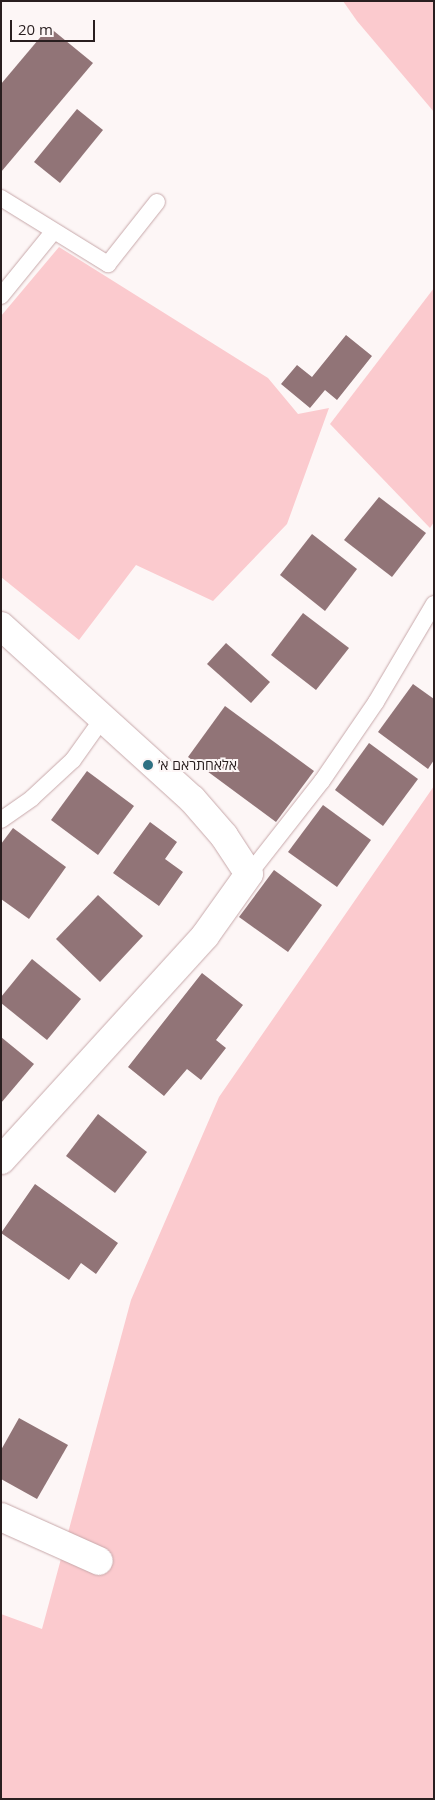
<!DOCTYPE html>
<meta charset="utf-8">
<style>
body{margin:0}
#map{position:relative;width:435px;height:1800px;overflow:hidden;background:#fdf6f6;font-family:"Open Sans",Heebo,sans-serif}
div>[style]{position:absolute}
.green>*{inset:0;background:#fbcace}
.building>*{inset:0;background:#917477}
.roads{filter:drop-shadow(0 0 1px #c7a8aa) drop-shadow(0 0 1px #c7a8aa)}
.lane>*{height:16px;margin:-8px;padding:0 8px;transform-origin:8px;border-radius:8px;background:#fff}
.street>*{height:28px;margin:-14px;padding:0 14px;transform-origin:14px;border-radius:14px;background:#fff}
.dots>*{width:14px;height:14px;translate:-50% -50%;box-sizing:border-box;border:2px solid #fdf6f6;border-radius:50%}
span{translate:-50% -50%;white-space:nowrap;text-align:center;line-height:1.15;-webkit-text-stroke:4px #fdf6f6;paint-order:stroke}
.poi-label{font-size:14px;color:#291e1f}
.left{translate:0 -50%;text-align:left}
.frame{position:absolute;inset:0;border:2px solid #291e1f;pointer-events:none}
.scale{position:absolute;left:10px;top:20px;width:85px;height:22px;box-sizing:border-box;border:2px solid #291e1f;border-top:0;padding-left:6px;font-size:15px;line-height:18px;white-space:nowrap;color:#291e1f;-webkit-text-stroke:4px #fdf6f6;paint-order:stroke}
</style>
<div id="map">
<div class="green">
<i style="clip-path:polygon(343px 1px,434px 1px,434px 112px,357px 21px)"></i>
<i style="clip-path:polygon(59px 247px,268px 378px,298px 414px,329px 408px,287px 524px,213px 601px,136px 565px,79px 640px,1px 577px,1px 316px)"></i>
<i style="clip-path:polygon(434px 288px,434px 522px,430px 528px,330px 424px)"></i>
<i style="clip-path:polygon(434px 786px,434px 1799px,1px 1799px,1px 1614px,42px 1629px,131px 1300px,219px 1097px)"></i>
</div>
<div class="building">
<i style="clip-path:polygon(49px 27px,93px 63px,1px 172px,1px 84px)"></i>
<i style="clip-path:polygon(77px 109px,103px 130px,60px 183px,34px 162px)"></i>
<i style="clip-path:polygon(346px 335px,372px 356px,337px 400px,325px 390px,310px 408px,281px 384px,297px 365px,312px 377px)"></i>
<i style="clip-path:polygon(379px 497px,426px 533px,392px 577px,344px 540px)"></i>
<i style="clip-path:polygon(312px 534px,357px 569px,325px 611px,280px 575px)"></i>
<i style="clip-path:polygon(303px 613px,349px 648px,316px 690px,271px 655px)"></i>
<i style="clip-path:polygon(226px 643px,270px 682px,251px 703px,207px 664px)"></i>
<i style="clip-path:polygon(413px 684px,434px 699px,434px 760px,428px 769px,378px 732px)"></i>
<i style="clip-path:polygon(225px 706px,314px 771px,276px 822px,188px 757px)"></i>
<i style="clip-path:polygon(369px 743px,418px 779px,383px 826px,335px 790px)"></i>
<i style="clip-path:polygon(87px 771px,134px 806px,98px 855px,51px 820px)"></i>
<i style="clip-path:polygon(323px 805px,371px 840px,337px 887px,288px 852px)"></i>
<i style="clip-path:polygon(150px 822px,177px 842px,165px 859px,183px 872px,159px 906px,113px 873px)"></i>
<i style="clip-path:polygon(13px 828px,66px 867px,29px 919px,1px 899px,1px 844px)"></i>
<i style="clip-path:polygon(274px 870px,322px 905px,288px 952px,239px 917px)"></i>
<i style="clip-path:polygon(98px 895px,143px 936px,100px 982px,56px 939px)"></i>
<i style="clip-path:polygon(32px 959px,81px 999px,47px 1040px,1px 1003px,1px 997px)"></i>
<i style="clip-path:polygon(202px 973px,243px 1005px,216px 1040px,226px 1048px,201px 1080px,187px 1069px,164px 1096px,128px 1067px)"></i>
<i style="clip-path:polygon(1px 1037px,34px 1064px,1px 1103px)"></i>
<i style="clip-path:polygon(98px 1114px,147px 1152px,115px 1193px,66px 1156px)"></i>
<i style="clip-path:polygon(35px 1184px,118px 1243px,96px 1274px,81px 1263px,69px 1280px,1px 1233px)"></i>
<i style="clip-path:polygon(19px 1418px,68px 1445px,37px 1499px,1px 1479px,1px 1450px)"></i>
</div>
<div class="roads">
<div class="lane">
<i style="left:1px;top:198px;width:126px;rotate:31.7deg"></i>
<i style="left:108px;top:264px;width:79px;rotate:-51.7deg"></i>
<i style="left:1px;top:296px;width:82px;rotate:-50.9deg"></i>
<i style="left:1px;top:820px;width:38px;rotate:-35deg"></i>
<i style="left:32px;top:798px;width:56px;rotate:-42.8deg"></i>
<i style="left:73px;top:760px;width:52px;rotate:-54.5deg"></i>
<i style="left:249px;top:874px;width:118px;rotate:-51.9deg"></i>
<i style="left:322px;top:781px;width:96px;rotate:-55.6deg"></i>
<i style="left:376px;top:702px;width:114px;rotate:-59.4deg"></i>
</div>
<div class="street">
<i style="left:1px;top:626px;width:258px;rotate:42.2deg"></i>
<i style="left:192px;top:799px;width:49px;rotate:49.1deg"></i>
<i style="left:224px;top:836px;width:45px;rotate:56.7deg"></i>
<i style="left:249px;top:874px;width:76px;rotate:125.4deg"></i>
<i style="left:205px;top:936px;width:303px;rotate:132.3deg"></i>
<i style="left:1px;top:1517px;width:107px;rotate:24.2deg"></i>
</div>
</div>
<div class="dots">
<i style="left:148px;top:765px;background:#2e7082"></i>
</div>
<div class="poi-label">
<span class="left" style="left:158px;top:765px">אלאחתראם א׳</span>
</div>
<div class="frame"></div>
<div class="scale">20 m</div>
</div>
